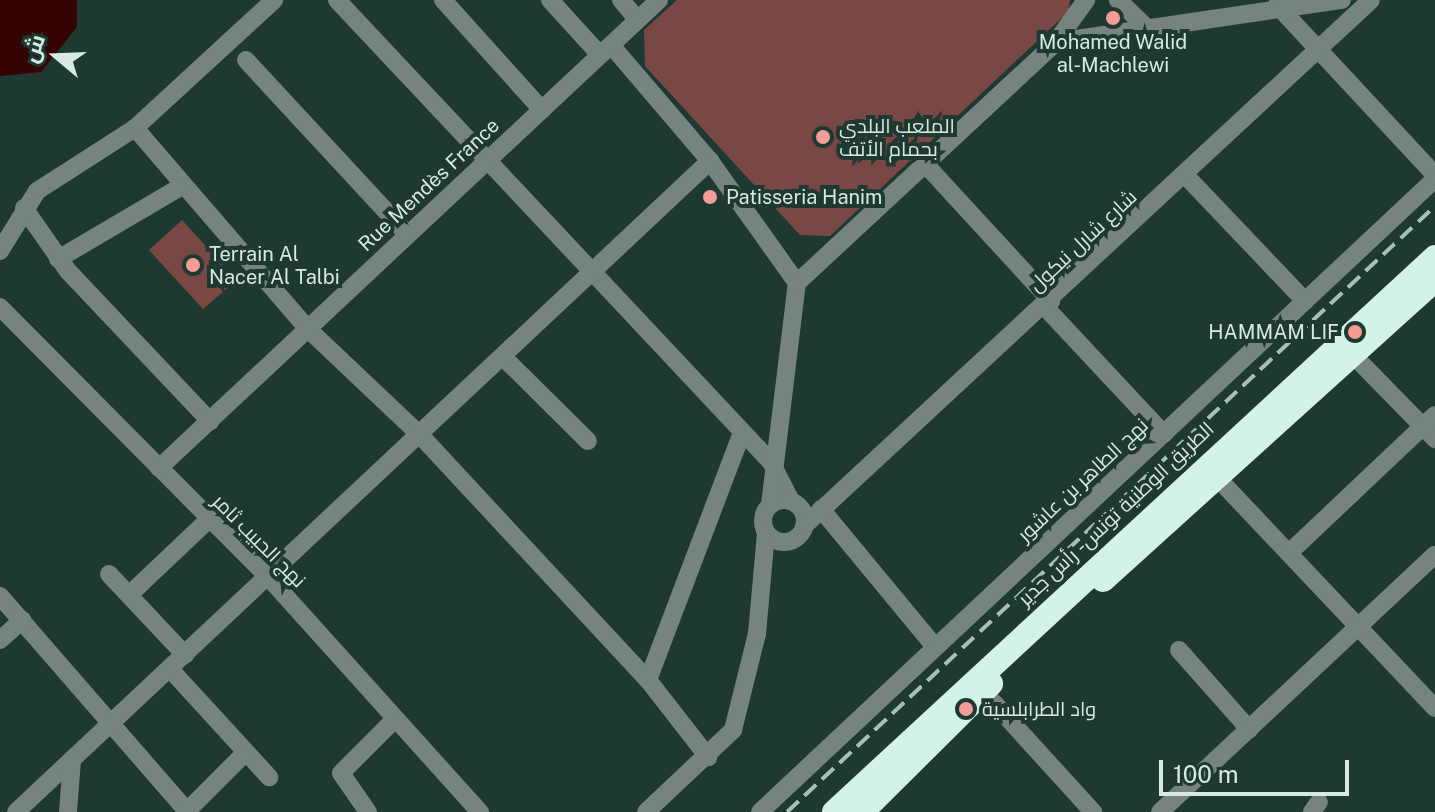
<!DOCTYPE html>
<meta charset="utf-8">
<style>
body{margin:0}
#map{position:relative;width:1435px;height:812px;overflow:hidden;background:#1d3931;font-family:"Public Sans",Cairo,sans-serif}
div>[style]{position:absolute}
.green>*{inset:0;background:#7a4844}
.water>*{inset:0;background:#350304}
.minor>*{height:18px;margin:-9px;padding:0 9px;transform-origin:9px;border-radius:9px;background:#76837f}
.minor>.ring{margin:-9px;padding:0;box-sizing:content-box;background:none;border:18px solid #76837f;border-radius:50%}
.highway>*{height:24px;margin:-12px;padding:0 12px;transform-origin:12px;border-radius:12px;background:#d3f3e9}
.rail>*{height:4px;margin-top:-2px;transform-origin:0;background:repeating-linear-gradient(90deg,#aabdb7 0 16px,transparent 0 24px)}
.dots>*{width:22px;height:22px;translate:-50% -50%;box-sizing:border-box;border:4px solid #1d3931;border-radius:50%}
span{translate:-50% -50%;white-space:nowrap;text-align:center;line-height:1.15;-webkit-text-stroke:8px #1d3931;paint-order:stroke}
.poi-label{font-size:20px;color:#d8e8e3}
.left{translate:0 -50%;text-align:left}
.right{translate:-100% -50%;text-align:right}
.street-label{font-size:20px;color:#d8e8e3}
.north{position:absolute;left:16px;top:16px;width:80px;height:80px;-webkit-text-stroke:6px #1d3931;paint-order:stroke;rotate:289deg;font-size:22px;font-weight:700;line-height:32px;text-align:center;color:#d8e8e3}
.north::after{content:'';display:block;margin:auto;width:28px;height:36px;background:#d8e8e3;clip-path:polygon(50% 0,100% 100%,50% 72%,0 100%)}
.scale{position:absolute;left:1159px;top:760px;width:190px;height:36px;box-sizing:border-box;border:4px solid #d8e8e3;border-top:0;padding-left:10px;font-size:24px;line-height:28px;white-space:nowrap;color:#d8e8e3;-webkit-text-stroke:6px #1d3931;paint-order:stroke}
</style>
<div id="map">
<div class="green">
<i style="clip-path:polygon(677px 0,1070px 0,1069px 11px,830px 236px,800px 235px,645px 66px,644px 30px)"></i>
<i style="clip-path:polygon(182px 220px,237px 280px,203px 309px,149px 250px)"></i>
</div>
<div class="water">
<i style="clip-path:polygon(0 0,77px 0,77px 27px,41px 72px,0 76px)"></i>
</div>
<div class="minor">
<i style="left:337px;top:0;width:634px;rotate:46.79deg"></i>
<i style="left:771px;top:462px;width:44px;rotate:62.9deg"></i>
<i style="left:443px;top:0;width:148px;rotate:48deg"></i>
<i style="left:550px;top:0;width:74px;rotate:47.7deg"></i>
<i style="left:621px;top:0;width:26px;rotate:50deg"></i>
<i style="left:1118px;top:0;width:42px;rotate:44deg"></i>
<i style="left:1277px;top:5px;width:232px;rotate:47.1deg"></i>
<i style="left:1056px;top:42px;width:289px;rotate:-8.4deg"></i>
<i style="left:611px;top:45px;width:153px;rotate:49.5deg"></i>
<i style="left:710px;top:161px;width:150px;rotate:54.5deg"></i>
<i style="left:246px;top:60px;width:238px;rotate:47.2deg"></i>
<i style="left:135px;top:128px;width:265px;rotate:49.3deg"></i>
<i style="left:308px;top:329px;width:156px;rotate:43.4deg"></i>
<i style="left:421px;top:436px;width:333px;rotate:47.1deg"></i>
<i style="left:648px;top:680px;width:98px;rotate:52.1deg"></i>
<i style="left:926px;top:165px;width:185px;rotate:47.4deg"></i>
<i style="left:1185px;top:175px;width:174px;rotate:46.4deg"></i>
<i style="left:24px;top:208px;width:77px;rotate:55.1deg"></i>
<i style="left:68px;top:271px;width:207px;rotate:46.6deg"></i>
<i style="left:0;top:251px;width:70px;rotate:-58.3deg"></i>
<i style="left:37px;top:191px;width:117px;rotate:-32.7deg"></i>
<i style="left:135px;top:128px;width:189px;rotate:-42.6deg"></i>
<i style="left:58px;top:259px;width:144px;rotate:-30.5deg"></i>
<i style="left:0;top:307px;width:383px;rotate:45.2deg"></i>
<i style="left:270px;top:579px;width:314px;rotate:48deg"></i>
<i style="left:1045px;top:307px;width:174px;rotate:46.9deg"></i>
<i style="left:1355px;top:357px;width:115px;rotate:45.7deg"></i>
<i style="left:504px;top:358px;width:118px;rotate:44.7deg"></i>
<i style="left:159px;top:468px;width:685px;rotate:-43.11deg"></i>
<i style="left:1209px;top:469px;width:329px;rotate:46.6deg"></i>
<i class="ring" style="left:763px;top:500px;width:24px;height:24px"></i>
<i style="left:770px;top:505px;width:224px;rotate:-83.1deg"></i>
<i style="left:797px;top:283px;width:354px;rotate:-42.9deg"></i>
<i style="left:1056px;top:42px;width:52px;rotate:-54.5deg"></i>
<i style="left:821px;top:509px;width:179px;rotate:50.4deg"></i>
<i style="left:804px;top:526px;width:773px;rotate:-42.85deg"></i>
<i style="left:1290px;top:552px;width:199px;rotate:-43.4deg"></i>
<i style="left:109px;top:574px;width:111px;rotate:46.8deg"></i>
<i style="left:129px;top:595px;width:108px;rotate:-43.5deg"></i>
<i style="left:0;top:596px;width:286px;rotate:49deg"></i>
<i style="left:0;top:640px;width:30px;rotate:-42deg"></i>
<i style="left:1179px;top:650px;width:106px;rotate:48.5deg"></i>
<i style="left:170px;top:669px;width:147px;rotate:47.5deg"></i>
<i style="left:648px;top:680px;width:265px;rotate:-69.2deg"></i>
<i style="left:983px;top:691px;width:164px;rotate:47.7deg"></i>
<i style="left:187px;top:811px;width:83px;rotate:-45deg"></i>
<i style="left:16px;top:812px;width:952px;rotate:-43.17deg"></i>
<i style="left:68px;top:812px;width:52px;rotate:-85.6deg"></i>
<i style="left:368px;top:812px;width:47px;rotate:-124.7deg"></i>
<i style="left:341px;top:773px;width:74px;rotate:-45deg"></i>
<i style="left:646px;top:812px;width:120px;rotate:-43.3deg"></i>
<i style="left:733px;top:730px;width:99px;rotate:-76deg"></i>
<i style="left:757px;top:634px;width:101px;rotate:-84.9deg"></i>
<i style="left:760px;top:812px;width:925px;rotate:-43.16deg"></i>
<i style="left:1160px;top:812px;width:376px;rotate:-43.1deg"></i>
<i style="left:1312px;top:812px;width:12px;rotate:-55deg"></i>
</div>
<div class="highway">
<i style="left:1103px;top:580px;width:447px;rotate:-42.1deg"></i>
<i style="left:834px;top:812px;width:818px;rotate:-42.72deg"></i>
<i style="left:862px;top:812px;width:182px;rotate:-44.8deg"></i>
</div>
<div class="rail">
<i style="left:787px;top:812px;width:887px;rotate:-43.08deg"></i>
</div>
<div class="dots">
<i style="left:1113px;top:18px;background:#f59c94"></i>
<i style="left:823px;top:137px;background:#f59c94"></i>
<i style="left:710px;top:197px;background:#f59c94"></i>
<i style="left:193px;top:265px;background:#f59c94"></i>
<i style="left:1355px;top:332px;background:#f59c94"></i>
<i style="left:966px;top:709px;background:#f59c94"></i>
</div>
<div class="poi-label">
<span style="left:1113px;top:54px">Mohamed Walid<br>al-Machlewi</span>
<span class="left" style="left:839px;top:138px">الملعب البلدي<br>بحمام الأتف</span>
<span class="left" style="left:726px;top:197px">Patisseria Hanim</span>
<span class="left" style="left:209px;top:266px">Terrain Al<br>Nacer Al Talbi</span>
<span class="right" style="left:1339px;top:332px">HAMMAM LIF</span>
<span class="left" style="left:982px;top:709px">واد الطرابلسية</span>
</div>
<div class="street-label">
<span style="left:429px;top:185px;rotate:-43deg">Rue Mendès France</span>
<span style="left:1083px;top:241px;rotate:-43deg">شارع شارل نيكول</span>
<span style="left:1083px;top:480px;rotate:-43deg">نهج الطاهر بن عاشور</span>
<span style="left:1116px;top:514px;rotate:-43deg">الطريق الوطنية تونس - رأس جدير</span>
<span style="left:259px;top:541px;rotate:45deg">نهج الحبيب ثامر</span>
</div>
<div class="north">ش</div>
<div class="scale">100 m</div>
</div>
